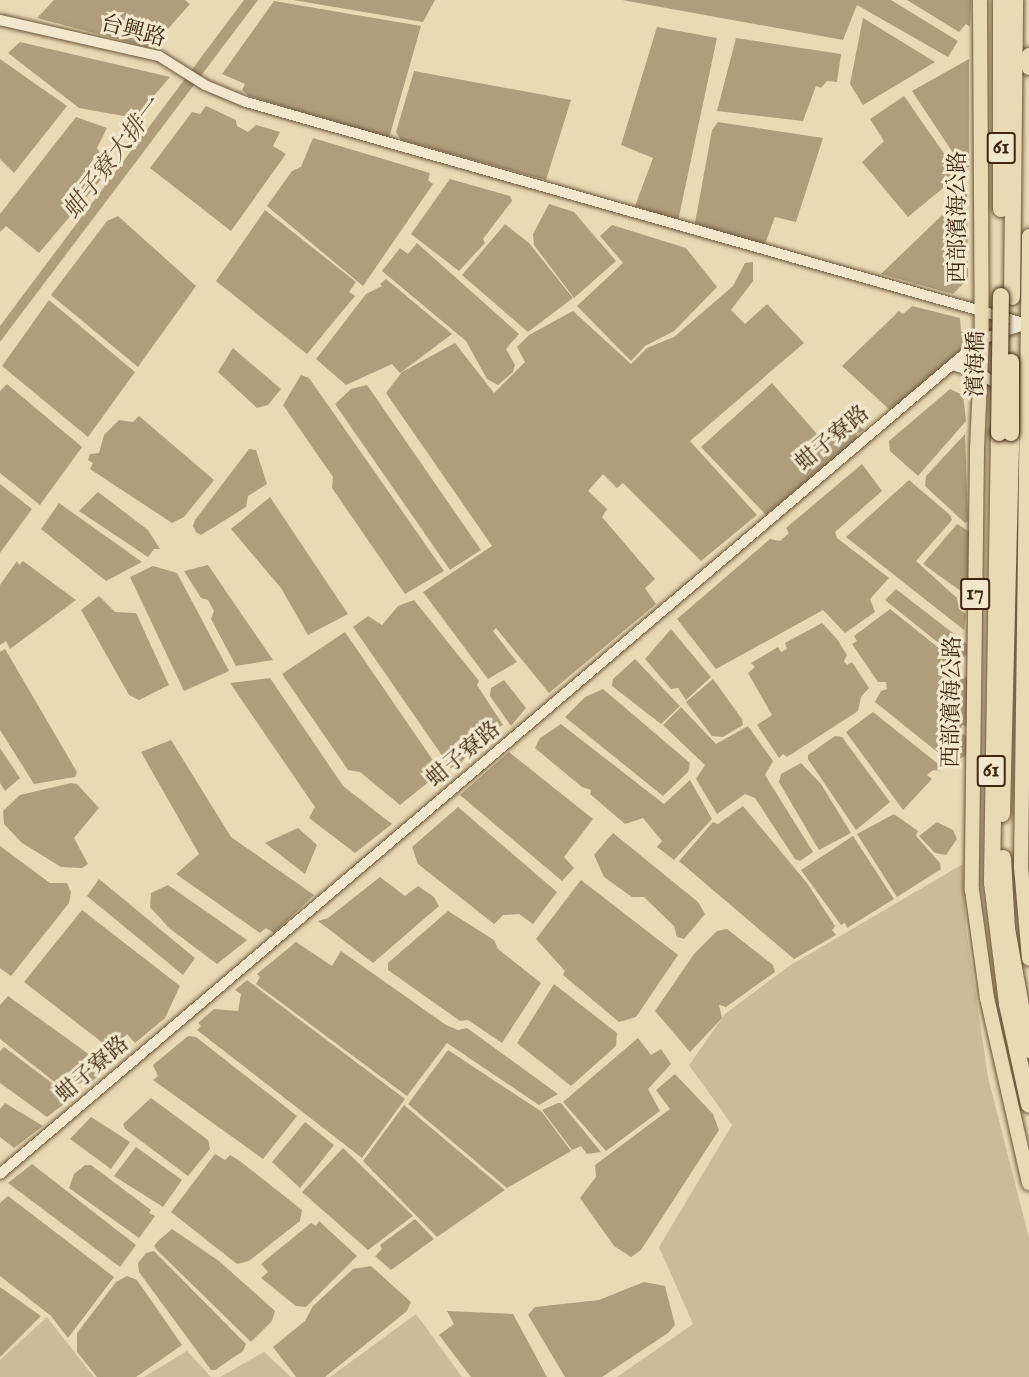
<!DOCTYPE html>
<meta charset="utf-8">
<style>
body{margin:0}
#map{position:relative;width:1029px;height:1377px;overflow:hidden;background:#eadab4;font-family:"IM FELL English","Noto Serif TC",serif}
div>[style]{position:absolute}
.green>*{inset:0;background:#cdbb98}
.water>*{inset:0;background:#b09d7c}
.roads{filter:drop-shadow(0 0 2px #6a5338) drop-shadow(0 0 2px #6a5338)}
.minor>*{height:10px;margin:-5px;padding:0 5px;transform-origin:5px;border-radius:5px;background:#f1e7ce}
.major>*{height:14px;margin:-7px;padding:0 7px;transform-origin:7px;border-radius:7px;background:#eadab4}
.highway>*{height:16px;margin:-8px;padding:0 8px;transform-origin:8px;border-radius:8px;background:#eadab4}
.bridges{filter:drop-shadow(0 0 2px #40260f) drop-shadow(0 0 2px #40260f)}
.highway-bridge>*{height:16px;margin:-8px;padding:0 8px;transform-origin:8px;border-radius:8px;background:#eadab4}
span{translate:-50% -50%;white-space:nowrap;text-align:center;line-height:1.15;-webkit-text-stroke:6px #f1e7ce;paint-order:stroke}
.shield-label span{padding:2px 4px;background:#f1e7ce;border:2px solid;border-radius:4px;-webkit-text-stroke-width:0}
.shield-label{font-size:21px;color:#40260f;font-weight:700}
.street-label{font-size:22px;color:#40260f}
.water-label{font-size:24px;color:#624a30;font-style:italic}
</style>
<div id="map">
<div class="green">
<i style="clip-path:polygon(963px 864px,966px 929px,988px 1077px,1029px 1238px,1029px 1377px,617px 1377px,693px 1324px,659px 1247px,732px 1125px,689px 1065px,725px 1014px,789px 966px)"></i>
<i style="clip-path:polygon(416px 1314px,462px 1377px,330px 1377px)"></i>
<i style="clip-path:polygon(47px 1317px,94px 1377px,0 1377px,0 1360px)"></i>
<i style="clip-path:polygon(187px 1351px,211px 1377px,144px 1377px)"></i>
<i style="clip-path:polygon(264px 1352px,291px 1377px,220px 1377px)"></i>
</div>
<div class="water">
<i style="clip-path:polygon(54px 0,185px 0,190px 4px,151px 48px,37px 18px)"></i>
<i style="clip-path:polygon(244px 0,258px 0,0 342px,0 326px)"></i>
<i style="clip-path:polygon(293px 0,435px 0,423px 22px)"></i>
<i style="clip-path:polygon(622px 0,891px 0,958px 41px,948px 57px,857px 5px,843px 40px)"></i>
<i style="clip-path:polygon(907px 0,971px 0,970px 27px,966px 24px,959px 32px)"></i>
<i style="clip-path:polygon(274px 1px,421px 26px,389px 138px,249px 96px,242px 90px,245px 84px,222px 74px)"></i>
<i style="clip-path:polygon(863px 18px,935px 62px,863px 105px,850px 84px)"></i>
<i style="clip-path:polygon(657px 27px,717px 38px,678px 221px,635px 206px,653px 158px,621px 145px)"></i>
<i style="clip-path:polygon(736px 38px,841px 54px,837px 82px,827px 81px,821px 88px,816px 86px,803px 121px,717px 111px)"></i>
<i style="clip-path:polygon(20px 42px,170px 77px,135px 118px,79px 108px,8px 53px)"></i>
<i style="clip-path:polygon(0 59px,67px 106px,14px 173px,0 159px)"></i>
<i style="clip-path:polygon(969px 59px,969px 167px,963px 168px,912px 91px)"></i>
<i style="clip-path:polygon(414px 71px,571px 100px,546px 180px,401px 140px,396px 132px)"></i>
<i style="clip-path:polygon(904px 96px,959px 175px,908px 217px,862px 162px,884px 141px,870px 119px)"></i>
<i style="clip-path:polygon(206px 106px,236px 120px,237px 126px,248px 132px,256px 125px,280px 132px,273px 146px,286px 154px,231px 231px,150px 168px,192px 112px,200px 114px)"></i>
<i style="clip-path:polygon(76px 117px,107px 128px,97px 148px,109px 170px,39px 253px,6px 226px,0 232px,0 214px)"></i>
<i style="clip-path:polygon(718px 122px,823px 138px,796px 222px,775px 217px,763px 249px,695px 223px,712px 130px)"></i>
<i style="clip-path:polygon(313px 138px,430px 173px,428px 180px,433px 184px,363px 286px,267px 206px,292px 171px,301px 167px)"></i>
<i style="clip-path:polygon(450px 179px,510px 196px,512px 201px,483px 239px,485px 243px,459px 271px,411px 234px)"></i>
<i style="clip-path:polygon(967px 191px,968px 279px,953px 294px,881px 274px)"></i>
<i style="clip-path:polygon(549px 204px,574px 212px,616px 261px,574px 298px,534px 245px,533px 234px)"></i>
<i style="clip-path:polygon(265px 210px,356px 282px,349px 292px,355px 296px,307px 354px,216px 281px)"></i>
<i style="clip-path:polygon(118px 216px,196px 286px,138px 367px,51px 295px,107px 221px)"></i>
<i style="clip-path:polygon(505px 224px,529px 243px,573px 298px,528px 332px,462px 275px)"></i>
<i style="clip-path:polygon(612px 225px,686px 248px,717px 287px,674px 331px,645px 346px,631px 361px,577px 306px,623px 263px,600px 236px)"></i>
<i style="clip-path:polygon(417px 243px,519px 334px,506px 349px,515px 365px,513px 372px,498px 385px,487px 379px,466px 341px,382px 271px,400px 248px,408px 254px)"></i>
<i style="clip-path:polygon(753px 262px,753px 281px,731px 310px,745px 324px,767px 304px,804px 343px,690px 441px,757px 515px,701px 561px,623px 483px,617px 488px,603px 474px,588px 491px,607px 509px,602px 517px,655px 579px,645px 588px,656px 604px,549px 693px,496px 628px,493px 631px,517px 662px,488px 679px,423px 592px,492px 546px,386px 393px,402px 372px,455px 343px,494px 393px,525px 362px,517px 347px,529px 335px,573px 311px,631px 364px,647px 348px,674px 337px,733px 286px,745px 263px)"></i>
<i style="clip-path:polygon(386px 279px,452px 334px,400px 373px,392px 364px,346px 385px,316px 359px,366px 294px,382px 286px,380px 284px)"></i>
<i style="clip-path:polygon(49px 300px,135px 372px,88px 437px,2px 366px)"></i>
<i style="clip-path:polygon(912px 306px,960px 318px,961px 331px,968px 337px,968px 344px,892px 412px,842px 366px,899px 311px,903px 314px)"></i>
<i style="clip-path:polygon(233px 348px,281px 389px,268px 405px,257px 408px,218px 372px)"></i>
<i style="clip-path:polygon(301px 375px,309px 378px,444px 571px,405px 594px,332px 488px,333px 477px,283px 405px)"></i>
<i style="clip-path:polygon(772px 383px,818px 435px,846px 413px,864px 430px,856px 434px,859px 439px,766px 515px,701px 447px)"></i>
<i style="clip-path:polygon(7px 384px,82px 447px,40px 505px,0 473px,0 391px)"></i>
<i style="clip-path:polygon(367px 385px,481px 550px,450px 570px,335px 404px,351px 389px)"></i>
<i style="clip-path:polygon(950px 389px,963px 395px,966px 421px,918px 476px,890px 451px,889px 441px)"></i>
<i style="clip-path:polygon(139px 416px,214px 480px,184px 517px,172px 523px,90px 469px,93px 463px,88px 460px,90px 454px,99px 453px,104px 435px,119px 420px,133px 422px)"></i>
<i style="clip-path:polygon(965px 434px,968px 521px,965px 523px,925px 486px,926px 476px)"></i>
<i style="clip-path:polygon(249px 449px,256px 450px,267px 484px,248px 496px,246px 507px,201px 535px,196px 532px,193px 526px,195px 520px)"></i>
<i style="clip-path:polygon(862px 464px,882px 491px,835px 532px,837px 538px,889px 578px,870px 599px,875px 612px,845px 633px,823px 610px,716px 669px,677px 619px,770px 539px,780px 541px,789px 533px,786px 528px)"></i>
<i style="clip-path:polygon(909px 480px,950px 515px,952px 520px,916px 561px,957px 598px,959px 609px,966px 614px,964px 630px,846px 537px)"></i>
<i style="clip-path:polygon(0 484px,32px 509px,0 553px)"></i>
<i style="clip-path:polygon(98px 492px,148px 530px,160px 549px,154px 549px,148px 557px,79px 511px)"></i>
<i style="clip-path:polygon(270px 497px,348px 614px,308px 635px,281px 588px,231px 529px)"></i>
<i style="clip-path:polygon(59px 503px,142px 562px,106px 581px,41px 529px)"></i>
<i style="clip-path:polygon(957px 524px,970px 532px,969px 597px,923px 564px)"></i>
<i style="clip-path:polygon(17px 561px,19px 565px,23px 561px,76px 600px,10px 649px,6px 641px,0 645px,0 585px)"></i>
<i style="clip-path:polygon(208px 565px,273px 660px,236px 666px,211px 619px,214px 611px,208px 600px,201px 598px,184px 571px)"></i>
<i style="clip-path:polygon(153px 566px,177px 573px,229px 671px,184px 691px,130px 577px)"></i>
<i style="clip-path:polygon(896px 589px,967px 644px,967px 654px,961px 661px,885px 600px)"></i>
<i style="clip-path:polygon(99px 596px,115px 612px,136px 613px,169px 685px,139px 700px,129px 695px,81px 610px)"></i>
<i style="clip-path:polygon(414px 600px,479px 681px,477px 685px,503px 725px,478px 738px,458px 768px,452px 770px,353px 627px,368px 616px,382px 625px,398px 606px)"></i>
<i style="clip-path:polygon(890px 609px,960px 665px,959px 674px,971px 679px,968px 726px,962px 725px,960px 731px,967px 737px,971px 753px,946px 766px,946px 759px,875px 702px,881px 691px,887px 689px,886px 682px,878px 682px,852px 644px,857px 641px,854px 636px)"></i>
<i style="clip-path:polygon(822px 623px,837px 639px,847px 655px,844px 661px,847px 665px,852px 662px,869px 688px,861px 697px,858px 711px,787px 757px,783px 754px,779px 758px,757px 725px,772px 715px,748px 673px,755px 667px,751px 663px,778px 647px,781px 652px,787px 649px,785px 643px)"></i>
<i style="clip-path:polygon(671px 629px,711px 677px,686px 700px,678px 688px,671px 689px,645px 659px)"></i>
<i style="clip-path:polygon(345px 632px,441px 772px,400px 805px,360px 772px,348px 770px,282px 674px)"></i>
<i style="clip-path:polygon(5px 649px,77px 772px,75px 777px,34px 784px,0 730px,0 652px)"></i>
<i style="clip-path:polygon(635px 659px,680px 706px,661px 724px,612px 686px,613px 679px)"></i>
<i style="clip-path:polygon(270px 678px,343px 786px,392px 824px,355px 853px,309px 818px,315px 807px,230px 683px)"></i>
<i style="clip-path:polygon(713px 679px,742px 719px,743px 725px,723px 737px,712px 736px,686px 702px)"></i>
<i style="clip-path:polygon(504px 680px,526px 708px,511px 726px,490px 696px,491px 688px)"></i>
<i style="clip-path:polygon(603px 689px,690px 763px,688px 772px,663px 796px,565px 717px,585px 697px)"></i>
<i style="clip-path:polygon(681px 707px,716px 744px,748px 726px,773px 761px,765px 775px,813px 852px,800px 861px,795px 859px,755px 798px,745px 794px,717px 814px,696px 779px,705px 765px,663px 725px)"></i>
<i style="clip-path:polygon(873px 712px,937px 763px,940px 771px,933px 770px,927px 775px,932px 779px,903px 810px,846px 732px)"></i>
<i style="clip-path:polygon(561px 724px,664px 804px,690px 780px,712px 819px,674px 860px,657px 847px,662px 841px,643px 818px,625px 824px,590px 794px,591px 790px,582px 787px,535px 748px,540px 738px)"></i>
<i style="clip-path:polygon(835px 736px,842px 737px,890px 802px,856px 830px,808px 759px,808px 755px)"></i>
<i style="clip-path:polygon(171px 740px,231px 837px,314px 895px,274px 933px,266px 928px,260px 933px,176px 874px,199px 854px,141px 752px)"></i>
<i style="clip-path:polygon(0 748px,20px 778px,5px 791px,0 783px)"></i>
<i style="clip-path:polygon(509px 752px,593px 819px,564px 857px,574px 868px,562px 881px,460px 795px)"></i>
<i style="clip-path:polygon(801px 763px,821px 784px,851px 833px,819px 850px,779px 782px,781px 774px)"></i>
<i style="clip-path:polygon(71px 783px,77px 784px,99px 808px,74px 838px,88px 864px,82px 868px,61px 867px,22px 843px,4px 824px,3px 811px,20px 795px)"></i>
<i style="clip-path:polygon(743px 806px,807px 883px,835px 926px,832px 930px,836px 935px,794px 959px,679px 861px,713px 822px,718px 824px)"></i>
<i style="clip-path:polygon(458px 807px,557px 892px,533px 924px,519px 914px,503px 915px,494px 924px,418px 864px,412px 847px)"></i>
<i style="clip-path:polygon(894px 814px,918px 831px,916px 836px,940px 863px,941px 869px,897px 897px,857px 834px)"></i>
<i style="clip-path:polygon(937px 822px,953px 830px,957px 839px,946px 855px,935px 853px,919px 836px)"></i>
<i style="clip-path:polygon(298px 828px,317px 845px,305px 874px,265px 843px)"></i>
<i style="clip-path:polygon(613px 833px,698px 902px,705px 914px,684px 939px,677px 937px,674px 926px,644px 897px,632px 897px,604px 877px,594px 855px)"></i>
<i style="clip-path:polygon(853px 836px,894px 899px,847px 928px,845px 923px,841px 925px,801px 870px)"></i>
<i style="clip-path:polygon(0 846px,50px 883px,67px 883px,71px 892px,69px 903px,11px 976px,0 968px)"></i>
<i style="clip-path:polygon(380px 877px,405px 896px,418px 886px,434px 897px,439px 906px,373px 963px,318px 921px,328px 918px)"></i>
<i style="clip-path:polygon(99px 879px,195px 958px,183px 975px,87px 896px)"></i>
<i style="clip-path:polygon(581px 880px,678px 955px,636px 1017px,619px 1022px,563px 975px,565px 971px,536px 939px)"></i>
<i style="clip-path:polygon(168px 885px,247px 940px,217px 964px,169px 928px,150px 907px,151px 893px)"></i>
<i style="clip-path:polygon(82px 910px,180px 986px,165px 1018px,135px 1043px,127px 1034px,112px 1050px,24px 982px)"></i>
<i style="clip-path:polygon(448px 911px,494px 940px,498px 949px,541px 983px,502px 1043px,468px 1020px,460px 1021px,388px 970px,388px 963px)"></i>
<i style="clip-path:polygon(727px 929px,773px 965px,775px 972px,726px 1007px,719px 1005px,722px 1018px,690px 1052px,655px 1011px,694px 954px,717px 931px)"></i>
<i style="clip-path:polygon(296px 942px,332px 966px,341px 951px,446px 1025px,458px 1030px,467px 1028px,558px 1094px,539px 1105px,447px 1043px,407px 1096px,256px 984px,260px 977px,257px 974px)"></i>
<i style="clip-path:polygon(247px 980px,405px 1099px,362px 1158px,197px 1030px,201px 1026px,198px 1023px,214px 1009px,238px 1011px,241px 994px,235px 990px)"></i>
<i style="clip-path:polygon(554px 984px,617px 1033px,616px 1046px,571px 1086px,517px 1043px)"></i>
<i style="clip-path:polygon(8px 996px,108px 1068px,91px 1082px,76px 1084px,70px 1094px,0 1039px,0 1005px)"></i>
<i style="clip-path:polygon(188px 1036px,196px 1037px,297px 1116px,263px 1159px,153px 1080px,158px 1076px,153px 1065px)"></i>
<i style="clip-path:polygon(638px 1038px,651px 1055px,661px 1049px,671px 1064px,648px 1089px,660px 1111px,606px 1151px,563px 1102px)"></i>
<i style="clip-path:polygon(4px 1047px,72px 1098px,47px 1117px,0 1083px,0 1051px)"></i>
<i style="clip-path:polygon(448px 1050px,542px 1112px,571px 1151px,507px 1188px,408px 1104px)"></i>
<i style="clip-path:polygon(675px 1074px,713px 1114px,719px 1130px,641px 1250px,631px 1257px,614px 1246px,580px 1198px,596px 1177px,595px 1165px,670px 1109px,656px 1090px)"></i>
<i style="clip-path:polygon(151px 1098px,208px 1140px,210px 1149px,188px 1176px,125px 1129px,123px 1124px)"></i>
<i style="clip-path:polygon(5px 1103px,43px 1126px,14px 1148px,0 1137px,0 1109px)"></i>
<i style="clip-path:polygon(558px 1103px,561px 1103px,601px 1152px,587px 1154px,581px 1146px,572px 1150px,542px 1110px)"></i>
<i style="clip-path:polygon(404px 1105px,505px 1190px,437px 1237px,363px 1161px)"></i>
<i style="clip-path:polygon(91px 1117px,130px 1142px,111px 1169px,70px 1139px)"></i>
<i style="clip-path:polygon(305px 1122px,334px 1145px,300px 1188px,272px 1162px)"></i>
<i style="clip-path:polygon(136px 1147px,182px 1180px,163px 1207px,114px 1176px)"></i>
<i style="clip-path:polygon(343px 1148px,413px 1216px,368px 1250px,302px 1192px)"></i>
<i style="clip-path:polygon(215px 1154px,225px 1160px,230px 1155px,240px 1161px,302px 1210px,300px 1221px,249px 1261px,237px 1264px,171px 1212px)"></i>
<i style="clip-path:polygon(32px 1164px,136px 1245px,120px 1267px,8px 1183px)"></i>
<i style="clip-path:polygon(85px 1165px,91px 1165px,151px 1210px,149px 1213px,155px 1216px,139px 1238px,69px 1188px,74px 1174px)"></i>
<i style="clip-path:polygon(8px 1196px,114px 1277px,68px 1338px,51px 1316px,0 1276px,0 1203px)"></i>
<i style="clip-path:polygon(415px 1219px,434px 1239px,391px 1270px,375px 1256px,382px 1249px,380px 1245px)"></i>
<i style="clip-path:polygon(319px 1221px,357px 1256px,306px 1307px,296px 1306px,261px 1278px,268px 1272px,261px 1264px,311px 1223px,316px 1226px)"></i>
<i style="clip-path:polygon(172px 1229px,219px 1261px,275px 1311px,272px 1321px,251px 1342px,157px 1250px,154px 1246px,158px 1241px)"></i>
<i style="clip-path:polygon(154px 1251px,246px 1344px,243px 1351px,215px 1370px,211px 1370px,139px 1272px,138px 1263px,146px 1253px)"></i>
<i style="clip-path:polygon(371px 1266px,411px 1302px,407px 1311px,325px 1377px,296px 1377px,273px 1347px,305px 1321px,313px 1306px,353px 1269px)"></i>
<i style="clip-path:polygon(127px 1276px,137px 1280px,182px 1345px,136px 1377px,97px 1377px,77px 1352px,77px 1333px,116px 1282px)"></i>
<i style="clip-path:polygon(644px 1282px,665px 1286px,675px 1325px,668px 1333px,602px 1377px,565px 1377px,528px 1315px,535px 1307px,599px 1300px)"></i>
<i style="clip-path:polygon(0 1287px,41px 1316px,0 1357px)"></i>
<i style="clip-path:polygon(447px 1311px,513px 1314px,547px 1377px,471px 1377px,439px 1335px,454px 1324px)"></i>
</div>
<div class="roads">
<div class="minor">
<i style="left:0;top:20px;width:163px;rotate:12.8deg"></i>
<i style="left:159px;top:56px;width:54px;rotate:32.2deg"></i>
<i style="left:205px;top:85px;width:44px;rotate:22.5deg"></i>
<i style="left:246px;top:102px;width:812px;rotate:15.87deg"></i>
<i style="left:952px;top:365px;width:30px;rotate:17deg"></i>
<i style="left:981px;top:374px;width:26px;rotate:32deg"></i>
<i style="left:0;top:1174px;width:1289px;rotate:-40.37deg"></i>
<i style="left:982px;top:339px;width:47px;rotate:-18.4deg"></i>
</div>
<div class="major">
<i style="left:980px;top:0;width:339px;rotate:89.7deg"></i>
<i style="left:982px;top:339px;width:112px;rotate:92.6deg"></i>
<i style="left:977px;top:451px;width:439px;rotate:90.7deg"></i>
<i style="left:972px;top:890px;width:109px;rotate:82.1deg"></i>
<i style="left:987px;top:998px;width:190px;rotate:77.2deg"></i>
<i style="left:1029px;top:55px;width:13px;rotate:90deg"></i>
<i style="left:1029px;top:236px;width:631px;rotate:90.73deg"></i>
<i style="left:1021px;top:867px;width:92px;rotate:85deg"></i>
</div>
<div class="highway">
<i style="left:1001px;top:209px;width:209px;rotate:-90deg"></i>
<i style="left:1012px;top:297px;width:297px;rotate:-89.4deg"></i>
<i style="left:999px;top:433px;width:450px;rotate:90.9deg"></i>
<i style="left:992px;top:883px;width:122px;rotate:82.9deg"></i>
<i style="left:1007px;top:1004px;width:103px;rotate:77.7deg"></i>
<i style="left:1002px;top:814px;width:381px;rotate:-88.6deg"></i>
<i style="left:1003px;top:858px;width:71px;rotate:86.8deg"></i>
<i style="left:1007px;top:929px;width:123px;rotate:79.7deg"></i>
</div>
</div>
<div class="bridges">
<div class="highway-bridge">
<i style="left:999px;top:433px;width:137px;rotate:-89.2deg"></i>
<i style="left:1011px;top:433px;width:71px;rotate:-90deg"></i>
</div>
</div>
<div class="shield-label">
<span style="left:1001px;top:148px">61</span>
<span style="left:975px;top:594px">17</span>
<span style="left:991px;top:771px">61</span>
</div>
<div class="street-label">
<span style="left:133px;top:32px;rotate:15deg">台興路</span>
<span style="left:959px;top:217px;rotate:-90deg">西部濱海公路</span>
<span style="left:977px;top:364px;rotate:-89deg">濱海橋</span>
<span style="left:833px;top:439px;rotate:-40deg">蚶子寮路</span>
<span style="left:953px;top:702px;rotate:-89deg">西部濱海公路</span>
<span style="left:464px;top:755px;rotate:-40deg">蚶子寮路</span>
<span style="left:93px;top:1070px;rotate:-41deg">蚶子寮路</span>
</div>
<div class="water-label">
<span style="left:113px;top:159px;rotate:-53deg">蚶子寮大排一</span>
</div>
</div>
